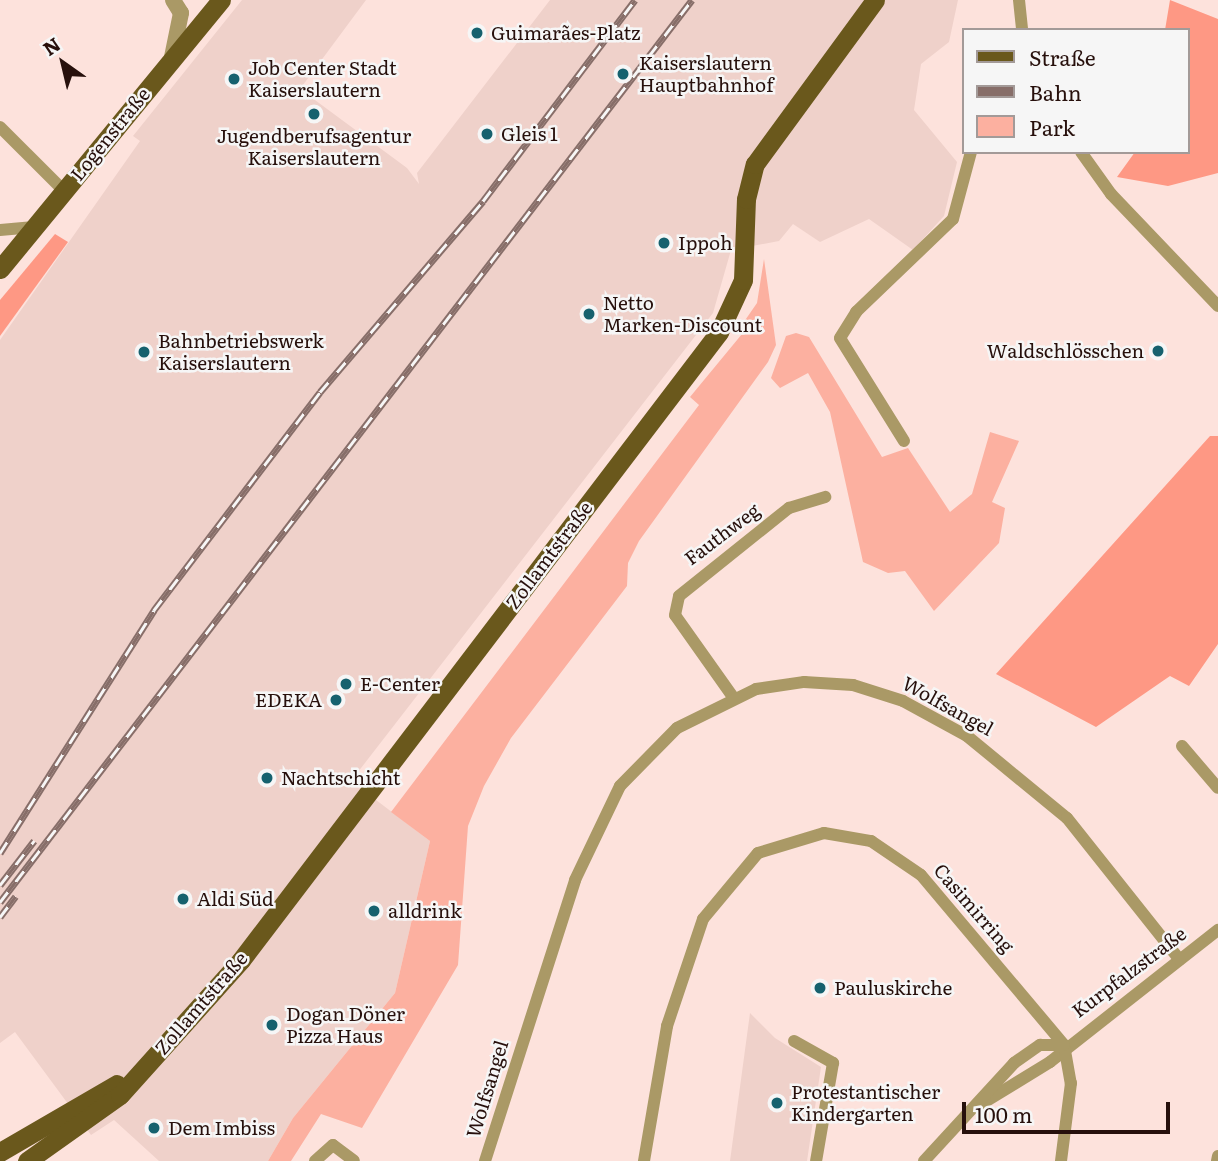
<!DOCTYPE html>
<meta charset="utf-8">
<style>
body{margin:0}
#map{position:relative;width:1218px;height:1161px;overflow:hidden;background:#fde2dc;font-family:Literata,serif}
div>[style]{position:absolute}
.built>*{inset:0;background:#efd1ca}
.green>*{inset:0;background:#fcb0a0}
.forest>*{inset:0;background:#fe9884}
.minor>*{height:12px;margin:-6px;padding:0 6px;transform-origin:6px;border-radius:6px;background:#a96}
.tertiary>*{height:16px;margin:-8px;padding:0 8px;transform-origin:8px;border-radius:8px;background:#a96}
.primary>*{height:19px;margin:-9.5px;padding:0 9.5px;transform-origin:9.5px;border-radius:9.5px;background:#6a581c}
.rail>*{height:7px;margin-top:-3.5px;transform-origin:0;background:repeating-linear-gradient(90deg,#f6f6f6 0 13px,#876e69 0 26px);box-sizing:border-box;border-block:2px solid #876e69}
.dots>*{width:19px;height:19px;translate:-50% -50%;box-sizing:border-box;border:4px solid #f6f6f6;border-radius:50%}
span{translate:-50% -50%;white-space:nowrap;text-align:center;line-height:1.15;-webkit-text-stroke:5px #f6f6f6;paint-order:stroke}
.poi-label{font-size:19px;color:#27100c}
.left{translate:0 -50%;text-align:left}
.right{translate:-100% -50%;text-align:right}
.street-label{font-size:19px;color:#27100c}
.legend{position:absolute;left:962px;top:28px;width:228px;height:126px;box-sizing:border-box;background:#f6f6f6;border:2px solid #a39a98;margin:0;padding:9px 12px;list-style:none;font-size:21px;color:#27100c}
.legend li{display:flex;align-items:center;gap:14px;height:35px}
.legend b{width:35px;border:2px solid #a39a98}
.north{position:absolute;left:28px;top:28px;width:70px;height:70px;-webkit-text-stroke:5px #f6f6f6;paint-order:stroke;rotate:326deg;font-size:19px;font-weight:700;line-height:28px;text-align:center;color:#27100c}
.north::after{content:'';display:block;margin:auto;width:24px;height:32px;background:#27100c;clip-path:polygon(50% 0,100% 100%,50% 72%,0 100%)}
.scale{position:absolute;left:962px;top:1102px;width:208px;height:32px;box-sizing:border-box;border:4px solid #27100c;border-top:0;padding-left:9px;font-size:21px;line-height:24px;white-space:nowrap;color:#27100c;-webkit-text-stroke:5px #f6f6f6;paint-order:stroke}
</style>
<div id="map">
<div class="built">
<i style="clip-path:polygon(242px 0,366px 0,300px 89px,407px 168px,419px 184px,417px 173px,550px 0,958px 0,949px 42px,921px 64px,914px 110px,957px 162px,944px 216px,913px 250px,869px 219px,820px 242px,793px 224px,779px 241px,731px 250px,713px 313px,351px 781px,430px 841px,395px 993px,293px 1118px,268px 1161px,159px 1161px,114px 1120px,91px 1135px,15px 1032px,0 1043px,0 340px,140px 141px,133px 136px)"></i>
<i style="clip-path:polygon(750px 1013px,775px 1038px,821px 1067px,807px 1161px,730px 1161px)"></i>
</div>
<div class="green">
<i style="clip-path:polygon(764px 259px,776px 345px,768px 362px,639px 541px,628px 563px,627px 586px,511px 738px,484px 786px,468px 826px,458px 965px,362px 1128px,321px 1114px,291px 1161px,268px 1161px,293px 1118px,395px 993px,430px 841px,391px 812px,699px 405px,690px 397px,742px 334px,739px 329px,757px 303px)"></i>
<i style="clip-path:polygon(796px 333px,809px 337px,882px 457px,908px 448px,950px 512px,972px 494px,990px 432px,1019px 441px,992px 502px,1005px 508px,999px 543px,934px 611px,905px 571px,888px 573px,863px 562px,830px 412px,808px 373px,780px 388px,771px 378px,786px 336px)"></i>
</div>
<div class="forest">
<i style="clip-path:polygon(1170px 0,1218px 19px,1218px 173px,1168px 186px,1117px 177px,1135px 152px,1188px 152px,1188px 30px,1165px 30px)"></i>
<i style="clip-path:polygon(55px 234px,68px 242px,0 336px,0 300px)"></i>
<i style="clip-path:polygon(1210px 436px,1218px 436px,1218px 644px,1189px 686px,1170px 676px,1096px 727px,996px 674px)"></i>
</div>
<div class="minor">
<i style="left:1019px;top:0;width:30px;rotate:84deg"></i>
<i style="left:0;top:127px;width:91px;rotate:45deg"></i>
<i style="left:1081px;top:152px;width:52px;rotate:54.5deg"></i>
<i style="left:1111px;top:194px;width:155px;rotate:46.3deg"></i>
<i style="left:0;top:230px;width:34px;rotate:-5deg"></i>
<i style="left:904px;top:441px;width:121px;rotate:-121.9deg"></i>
<i style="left:840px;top:338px;width:31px;rotate:-58deg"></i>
<i style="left:856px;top:312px;width:134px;rotate:-43.8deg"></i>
<i style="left:953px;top:219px;width:69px;rotate:-75deg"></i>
<i style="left:733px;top:697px;width:100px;rotate:-125.3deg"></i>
<i style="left:675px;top:615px;width:19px;rotate:-78deg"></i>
<i style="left:679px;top:596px;width:141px;rotate:-38.7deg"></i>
<i style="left:789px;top:508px;width:38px;rotate:-17deg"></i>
<i style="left:1182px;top:746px;width:55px;rotate:49.4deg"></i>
<i style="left:794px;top:1041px;width:45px;rotate:29.4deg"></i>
<i style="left:833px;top:1063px;width:99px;rotate:99.8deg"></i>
<i style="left:980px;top:1105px;width:82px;rotate:-31.6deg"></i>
<i style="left:1050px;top:1062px;width:214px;rotate:-38.2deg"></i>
<i style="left:315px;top:1161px;width:24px;rotate:-42deg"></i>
<i style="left:333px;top:1145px;width:26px;rotate:37deg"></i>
<i style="left:485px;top:1161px;width:295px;rotate:-72.2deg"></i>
<i style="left:575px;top:880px;width:104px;rotate:-64.4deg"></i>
<i style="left:620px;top:786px;width:81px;rotate:-45.5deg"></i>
<i style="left:677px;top:728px;width:88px;rotate:-26.3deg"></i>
<i style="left:756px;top:689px;width:49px;rotate:-8.3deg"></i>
<i style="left:804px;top:682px;width:49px;rotate:3.5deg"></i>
<i style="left:853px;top:685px;width:52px;rotate:17.7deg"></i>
<i style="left:903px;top:701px;width:73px;rotate:28.7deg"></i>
<i style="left:967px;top:736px;width:129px;rotate:39.4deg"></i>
<i style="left:1067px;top:818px;width:181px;rotate:51.5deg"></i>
<i style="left:644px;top:1161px;width:137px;rotate:-80.3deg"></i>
<i style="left:667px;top:1026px;width:113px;rotate:-71.4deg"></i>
<i style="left:703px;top:919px;width:86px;rotate:-50.2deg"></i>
<i style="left:758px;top:853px;width:69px;rotate:-16.9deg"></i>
<i style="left:824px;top:833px;width:48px;rotate:9.7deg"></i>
<i style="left:871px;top:841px;width:60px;rotate:34.2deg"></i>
<i style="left:921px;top:875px;width:222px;rotate:49.9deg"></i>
<i style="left:1064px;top:1045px;width:39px;rotate:80deg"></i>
<i style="left:1071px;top:1083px;width:79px;rotate:97.3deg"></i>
<i style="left:924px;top:1161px;width:133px;rotate:-47.4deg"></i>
<i style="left:1014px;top:1063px;width:32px;rotate:-35deg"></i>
<i style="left:1040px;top:1045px;width:24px"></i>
<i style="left:1217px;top:1161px;width:5px;rotate:-79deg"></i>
</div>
<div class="tertiary">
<i style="left:172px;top:57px;width:45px;rotate:-78.4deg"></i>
<i style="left:181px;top:13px;width:15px;rotate:-122deg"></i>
</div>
<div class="primary">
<i style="left:0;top:269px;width:348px;rotate:-50.6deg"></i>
<i style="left:0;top:1152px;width:135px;rotate:-30.2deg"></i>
<i style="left:27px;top:1161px;width:114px;rotate:-35.4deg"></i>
<i style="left:120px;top:1095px;width:181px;rotate:-48.1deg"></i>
<i style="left:241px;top:960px;width:789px;rotate:-52.72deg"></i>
<i style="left:719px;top:332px;width:57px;rotate:-65.2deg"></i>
<i style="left:743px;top:280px;width:81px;rotate:-87.9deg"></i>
<i style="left:746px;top:199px;width:36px;rotate:-76deg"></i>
<i style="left:755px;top:164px;width:203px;rotate:-53.8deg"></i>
</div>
<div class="rail">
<i style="left:0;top:853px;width:288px;rotate:-57.6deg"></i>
<i style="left:154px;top:610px;width:274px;rotate:-52.7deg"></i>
<i style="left:320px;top:392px;width:251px;rotate:-49.5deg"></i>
<i style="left:483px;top:201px;width:252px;rotate:-52.9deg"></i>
<i style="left:0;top:885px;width:56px;rotate:-52.3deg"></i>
<i style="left:0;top:902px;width:1137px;rotate:-52.51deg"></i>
<i style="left:0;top:917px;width:26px;rotate:-53deg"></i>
</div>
<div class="dots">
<i style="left:477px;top:33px;background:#16616e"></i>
<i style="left:623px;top:74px;background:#16616e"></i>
<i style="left:234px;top:79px;background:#16616e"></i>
<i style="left:314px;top:114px;background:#16616e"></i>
<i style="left:487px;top:134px;background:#16616e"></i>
<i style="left:664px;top:243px;background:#16616e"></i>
<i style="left:589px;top:314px;background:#16616e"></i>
<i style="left:1158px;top:351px;background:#16616e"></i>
<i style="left:144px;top:352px;background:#16616e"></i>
<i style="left:346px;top:684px;background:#16616e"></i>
<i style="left:336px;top:700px;background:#16616e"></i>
<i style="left:267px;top:778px;background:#16616e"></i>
<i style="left:183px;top:899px;background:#16616e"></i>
<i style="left:374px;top:911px;background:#16616e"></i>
<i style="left:820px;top:988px;background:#16616e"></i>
<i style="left:272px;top:1025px;background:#16616e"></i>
<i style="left:777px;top:1103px;background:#16616e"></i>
<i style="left:154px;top:1128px;background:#16616e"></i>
</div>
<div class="poi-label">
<span class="left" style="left:491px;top:33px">Guimarães-Platz</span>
<span class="left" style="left:639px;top:74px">Kaiserslautern<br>Hauptbahnhof</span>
<span class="left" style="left:248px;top:79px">Job Center Stadt<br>Kaiserslautern</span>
<span class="left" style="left:501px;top:134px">Gleis 1</span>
<span style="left:314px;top:147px">Jugendberufsagentur<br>Kaiserslautern</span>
<span class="left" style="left:678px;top:243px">Ippoh</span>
<span class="left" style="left:603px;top:314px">Netto<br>Marken-Discount</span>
<span class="left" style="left:158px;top:352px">Bahnbetriebswerk<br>Kaiserslautern</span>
<span class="right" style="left:1144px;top:351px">Waldschlösschen</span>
<span class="left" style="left:360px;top:684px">E-Center</span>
<span class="right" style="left:322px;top:700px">EDEKA</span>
<span class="left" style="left:281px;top:778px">Nachtschicht</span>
<span class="left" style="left:197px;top:899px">Aldi Süd</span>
<span class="left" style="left:388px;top:911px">alldrink</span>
<span class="left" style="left:834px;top:988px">Pauluskirche</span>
<span class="left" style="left:286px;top:1025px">Dogan Döner<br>Pizza Haus</span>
<span class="left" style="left:791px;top:1103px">Protestantischer<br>Kindergarten</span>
<span class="left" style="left:168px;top:1128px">Dem Imbiss</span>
</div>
<div class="street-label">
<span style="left:110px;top:134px;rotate:-51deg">Logenstraße</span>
<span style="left:722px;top:534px;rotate:-37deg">Fauthweg</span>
<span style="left:549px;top:555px;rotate:-53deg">Zollamtstraße</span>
<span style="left:948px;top:706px;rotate:29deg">Wolfsangel</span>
<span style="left:974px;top:908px;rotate:49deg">Casimirring</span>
<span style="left:1129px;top:972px;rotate:-37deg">Kurpfalzstraße</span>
<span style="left:201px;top:1003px;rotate:-49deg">Zollamtstraße</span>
<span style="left:487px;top:1089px;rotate:-73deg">Wolfsangel</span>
</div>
<ul class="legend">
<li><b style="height:9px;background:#6a581c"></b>Straße</li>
<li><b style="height:9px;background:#876e69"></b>Bahn</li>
<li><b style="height:19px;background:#fcb0a0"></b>Park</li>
</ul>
<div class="north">N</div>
<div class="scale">100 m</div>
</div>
